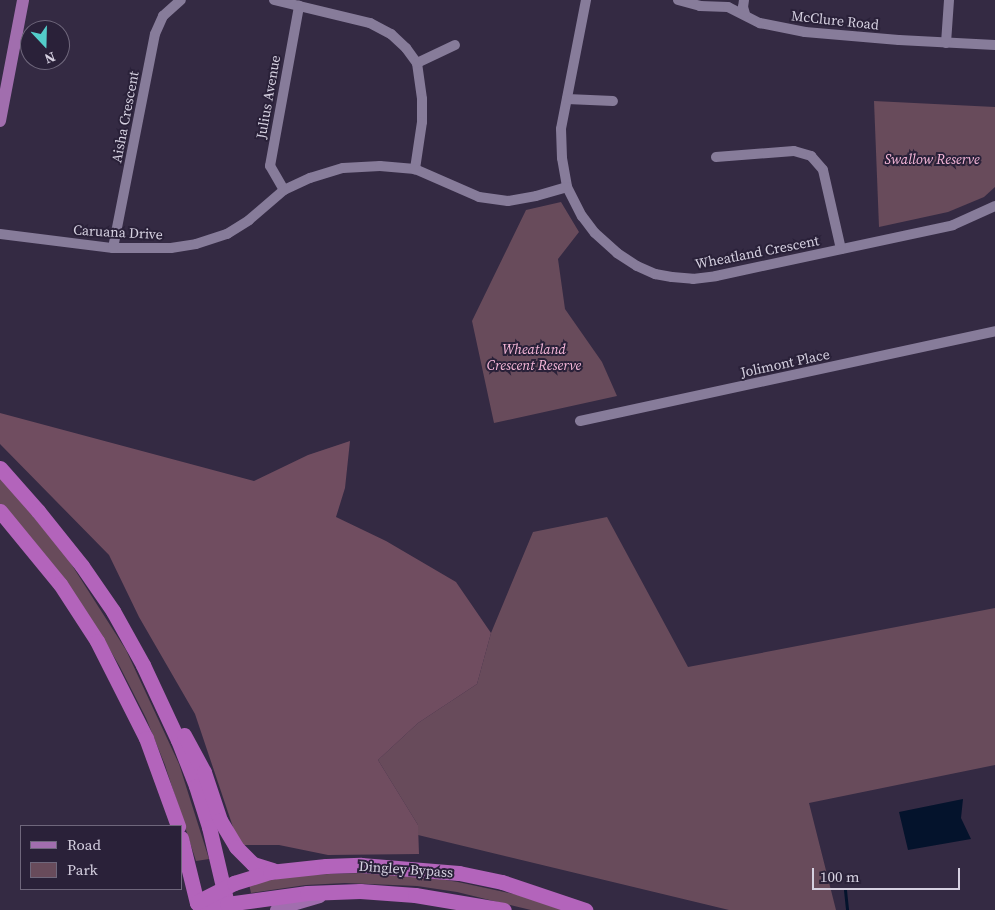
<!DOCTYPE html>
<style>
body{margin:0}
#map{position:relative;width:995px;height:910px;overflow:hidden;background:#342a43;font-family:"Source Serif 4",serif}
div>[style]{position:absolute}
.green>*{inset:0;background:#684b5b}
.forest>*{inset:0;background:#704d60}
.water>*{inset:0;background:#04132c}
.stream>*{height:3px;margin:-1.5px;padding:0 1.5px;transform-origin:1.5px;border-radius:1.5px;background:#04132c}
.minor>*{height:10px;margin:-5px;padding:0 5px;transform-origin:5px;border-radius:5px;background:#877c9a}
.major>*{height:12px;margin:-6px;padding:0 6px;transform-origin:6px;border-radius:6px;background:#a16eae}
.highway>*{height:15px;margin:-7.5px;padding:0 7.5px;transform-origin:7.5px;border-radius:7.5px;background:#b364bb}
span{translate:-50% -50%;white-space:nowrap;text-align:center;line-height:1.15;-webkit-text-stroke:4px #2a2139;paint-order:stroke}
.street-label{font-size:14px;color:#d6d1e1}
.park-label{font-size:14px;color:#f8b9db;font-style:italic}
.legend{position:absolute;left:20px;top:825px;width:162px;height:65px;box-sizing:border-box;background:#2a2139;border:1px solid #6f677c;margin:0;padding:6px 9px;list-style:none;font-size:15px;color:#d6d1e1}
.legend li{display:flex;align-items:center;gap:10px;height:25px}
.legend b{width:25px;border:1px solid #6f677c}
.north{position:absolute;left:20px;top:20px;width:50px;height:50px;box-sizing:border-box;background:#2a2139;border:1px solid #6f677c;border-radius:50%;rotate:159deg;font-size:14px;font-weight:700;line-height:20px;text-align:center;color:#d6d1e1}
.north::after{content:'';display:block;margin:auto;width:18px;height:22px;background:#53cdca;clip-path:polygon(50% 0,100% 100%,50% 72%,0 100%)}
.scale{position:absolute;left:812px;top:868px;width:148px;height:22px;box-sizing:border-box;border:2px solid #d6d1e1;border-top:0;padding-left:6px;font-size:15px;line-height:18px;white-space:nowrap;color:#d6d1e1;-webkit-text-stroke:4px #2a2139;paint-order:stroke}
</style>
<div id="map">
<div class="green">
<i style="clip-path:polygon(874px 101px,995px 107px,995px 187px,984px 197px,948px 212px,879px 227px)"></i>
<i style="clip-path:polygon(561px 202px,579px 232px,558px 259px,565px 309px,602px 362px,617px 396px,494px 423px,472px 321px,526px 210px)"></i>
<i style="clip-path:polygon(0 476px,68px 559px,126px 650px,179px 764px,209px 859px,196px 861px,165px 765px,146px 718px,120px 667px,106px 643px,0 504px)"></i>
<i style="clip-path:polygon(607px 517px,688px 667px,995px 608px,995px 765px,809px 803px,836px 910px,729px 910px,418px 835px,418px 825px,378px 760px,418px 723px,477px 684px,491px 633px,533px 532px)"></i>
<i style="clip-path:polygon(361px 873px,427px 877px,458px 882px,518px 895px,563px 910px,531px 910px,457px 892px,417px 886px,345px 883px,306px 885px,251px 893px,249px 884px,299px 875px)"></i>
</div>
<div class="forest">
<i style="clip-path:polygon(0 413px,254px 481px,308px 455px,350px 441px,345px 488px,336px 517px,386px 541px,456px 582px,491px 633px,477px 684px,418px 723px,378px 760px,418px 825px,419px 854px,328px 855px,279px 845px,239px 845px,195px 714px,139px 617px,109px 555px,0 444px)"></i>
</div>
<div class="water">
<i style="clip-path:polygon(963px 799px,961px 818px,971px 839px,908px 850px,899px 812px)"></i>
</div>
<div class="stream">
<i style="left:845px;top:890px;width:20px;rotate:84deg"></i>
</div>
<div class="minor">
<i style="left:274px;top:0;width:99px;rotate:13.5deg"></i>
<i style="left:370px;top:23px;width:24px;rotate:28deg"></i>
<i style="left:391px;top:34px;width:21px;rotate:43deg"></i>
<i style="left:406px;top:48px;width:19px;rotate:54deg"></i>
<i style="left:417px;top:63px;width:36px;rotate:82deg"></i>
<i style="left:422px;top:99px;width:23px;rotate:90deg"></i>
<i style="left:422px;top:122px;width:48px;rotate:98.5deg"></i>
<i style="left:586px;top:0;width:131px;rotate:101deg"></i>
<i style="left:561px;top:129px;width:29px;rotate:88deg"></i>
<i style="left:562px;top:158px;width:29px;rotate:80deg"></i>
<i style="left:567px;top:187px;width:33px;rotate:63deg"></i>
<i style="left:582px;top:216px;width:21px;rotate:53deg"></i>
<i style="left:595px;top:233px;width:30px;rotate:42deg"></i>
<i style="left:617px;top:253px;width:24px;rotate:33deg"></i>
<i style="left:637px;top:266px;width:20px;rotate:24deg"></i>
<i style="left:655px;top:274px;width:17px;rotate:10deg"></i>
<i style="left:672px;top:277px;width:21px;rotate:5deg"></i>
<i style="left:693px;top:279px;width:23px;rotate:-7deg"></i>
<i style="left:716px;top:276px;width:242px;rotate:-12.1deg"></i>
<i style="left:953px;top:225px;width:46px;rotate:-24.3deg"></i>
<i style="left:678px;top:0;width:23px;rotate:15deg"></i>
<i style="left:700px;top:6px;width:28px;rotate:2deg"></i>
<i style="left:728px;top:7px;width:36px;rotate:27deg"></i>
<i style="left:760px;top:23px;width:46px;rotate:11.3deg"></i>
<i style="left:805px;top:32px;width:94px;rotate:4.9deg"></i>
<i style="left:899px;top:40px;width:96px;rotate:3deg"></i>
<i style="left:744px;top:0;width:7px;rotate:98deg"></i>
<i style="left:743px;top:7px;width:7px;rotate:74deg"></i>
<i style="left:946px;top:43px;width:43px;rotate:-86deg"></i>
<i style="left:417px;top:63px;width:42px;rotate:-25.3deg"></i>
<i style="left:567px;top:99px;width:46px;rotate:2.5deg"></i>
<i style="left:716px;top:157px;width:78px;rotate:-4.4deg"></i>
<i style="left:794px;top:151px;width:18px;rotate:16deg"></i>
<i style="left:811px;top:156px;width:18px;rotate:49deg"></i>
<i style="left:823px;top:170px;width:81px;rotate:77.2deg"></i>
<i style="left:284px;top:190px;width:28px;rotate:-120deg"></i>
<i style="left:270px;top:166px;width:163px;rotate:-79.7deg"></i>
<i style="left:0;top:234px;width:114px;rotate:7.1deg"></i>
<i style="left:113px;top:248px;width:58px"></i>
<i style="left:171px;top:248px;width:25px;rotate:-9deg"></i>
<i style="left:196px;top:244px;width:33px;rotate:-18deg"></i>
<i style="left:227px;top:234px;width:26px;rotate:-32deg"></i>
<i style="left:249px;top:220px;width:46px;rotate:-40.6deg"></i>
<i style="left:284px;top:190px;width:29px;rotate:-25deg"></i>
<i style="left:310px;top:178px;width:34px;rotate:-17deg"></i>
<i style="left:343px;top:168px;width:37px;rotate:-3deg"></i>
<i style="left:380px;top:166px;width:35px;rotate:5deg"></i>
<i style="left:415px;top:169px;width:70px;rotate:23.6deg"></i>
<i style="left:479px;top:197px;width:29px;rotate:8deg"></i>
<i style="left:508px;top:201px;width:28px;rotate:-10deg"></i>
<i style="left:536px;top:196px;width:32px;rotate:-16deg"></i>
<i style="left:113px;top:248px;width:218px;rotate:-78.9deg"></i>
<i style="left:155px;top:34px;width:20px;rotate:-66deg"></i>
<i style="left:163px;top:16px;width:24px;rotate:-42deg"></i>
<i style="left:580px;top:421px;width:425px;rotate:-12.2deg"></i>
</div>
<div class="major">
<i style="left:0;top:121px;width:123px;rotate:-79.2deg"></i>
<i style="left:276px;top:910px;width:46px;rotate:-16.5deg"></i>
</div>
<div class="highway">
<i style="left:0;top:468px;width:57px;rotate:48.5deg"></i>
<i style="left:38px;top:511px;width:70px;rotate:51.3deg"></i>
<i style="left:82px;top:566px;width:55px;rotate:55.4deg"></i>
<i style="left:113px;top:611px;width:62px;rotate:60.9deg"></i>
<i style="left:143px;top:665px;width:83px;rotate:65deg"></i>
<i style="left:178px;top:740px;width:49px;rotate:68.6deg"></i>
<i style="left:196px;top:786px;width:43px;rotate:72.4deg"></i>
<i style="left:209px;top:827px;width:79px;rotate:76.8deg"></i>
<i style="left:0;top:511px;width:94px;rotate:50.6deg"></i>
<i style="left:60px;top:584px;width:68px;rotate:57deg"></i>
<i style="left:97px;top:641px;width:109px;rotate:63.2deg"></i>
<i style="left:146px;top:738px;width:94px;rotate:70deg"></i>
<i style="left:184px;top:735px;width:42px;rotate:61.6deg"></i>
<i style="left:204px;top:772px;width:51px;rotate:71.6deg"></i>
<i style="left:220px;top:820px;width:31px;rotate:59deg"></i>
<i style="left:236px;top:847px;width:24px;rotate:45deg"></i>
<i style="left:253px;top:864px;width:21px;rotate:17deg"></i>
<i style="left:181px;top:838px;width:67px;rotate:76.2deg"></i>
<i style="left:197px;top:903px;width:30px;rotate:2deg"></i>
<i style="left:227px;top:904px;width:81px;rotate:-7.8deg"></i>
<i style="left:307px;top:893px;width:53px;rotate:-2.2deg"></i>
<i style="left:360px;top:891px;width:55px;rotate:4.2deg"></i>
<i style="left:415px;top:895px;width:90px;rotate:9.6deg"></i>
<i style="left:197px;top:902px;width:42px;rotate:-27.2deg"></i>
<i style="left:234px;top:883px;width:38px;rotate:-17deg"></i>
<i style="left:270px;top:872px;width:56px;rotate:-6.1deg"></i>
<i style="left:326px;top:866px;width:35px;rotate:-2deg"></i>
<i style="left:361px;top:865px;width:98px;rotate:4.7deg"></i>
<i style="left:459px;top:873px;width:44px;rotate:11.8deg"></i>
<i style="left:502px;top:882px;width:88px;rotate:18.6deg"></i>
</div>
<div class="street-label">
<span style="left:835px;top:20px;rotate:6deg">McClure Road</span>
<span style="left:268px;top:97px;rotate:-80deg">Julius Avenue</span>
<span style="left:125px;top:117px;rotate:-79deg">Aisha Crescent</span>
<span style="left:118px;top:232px;rotate:3deg">Caruana Drive</span>
<span style="left:757px;top:252px;rotate:-11deg">Wheatland Crescent</span>
<span style="left:785px;top:363px;rotate:-12deg">Jolimont Place</span>
<span style="left:406px;top:869px;rotate:4deg">Dingley Bypass</span>
</div>
<div class="park-label">
<span style="left:932px;top:159px">Swallow Reserve</span>
<span style="left:534px;top:357px">Wheatland<br>Crescent Reserve</span>
</div>
<ul class="legend">
<li><b style="height:6px;background:#a16eae"></b>Road</li>
<li><b style="height:14px;background:#684b5b"></b>Park</li>
</ul>
<div class="north">N</div>
<div class="scale">100 m</div>
</div>
